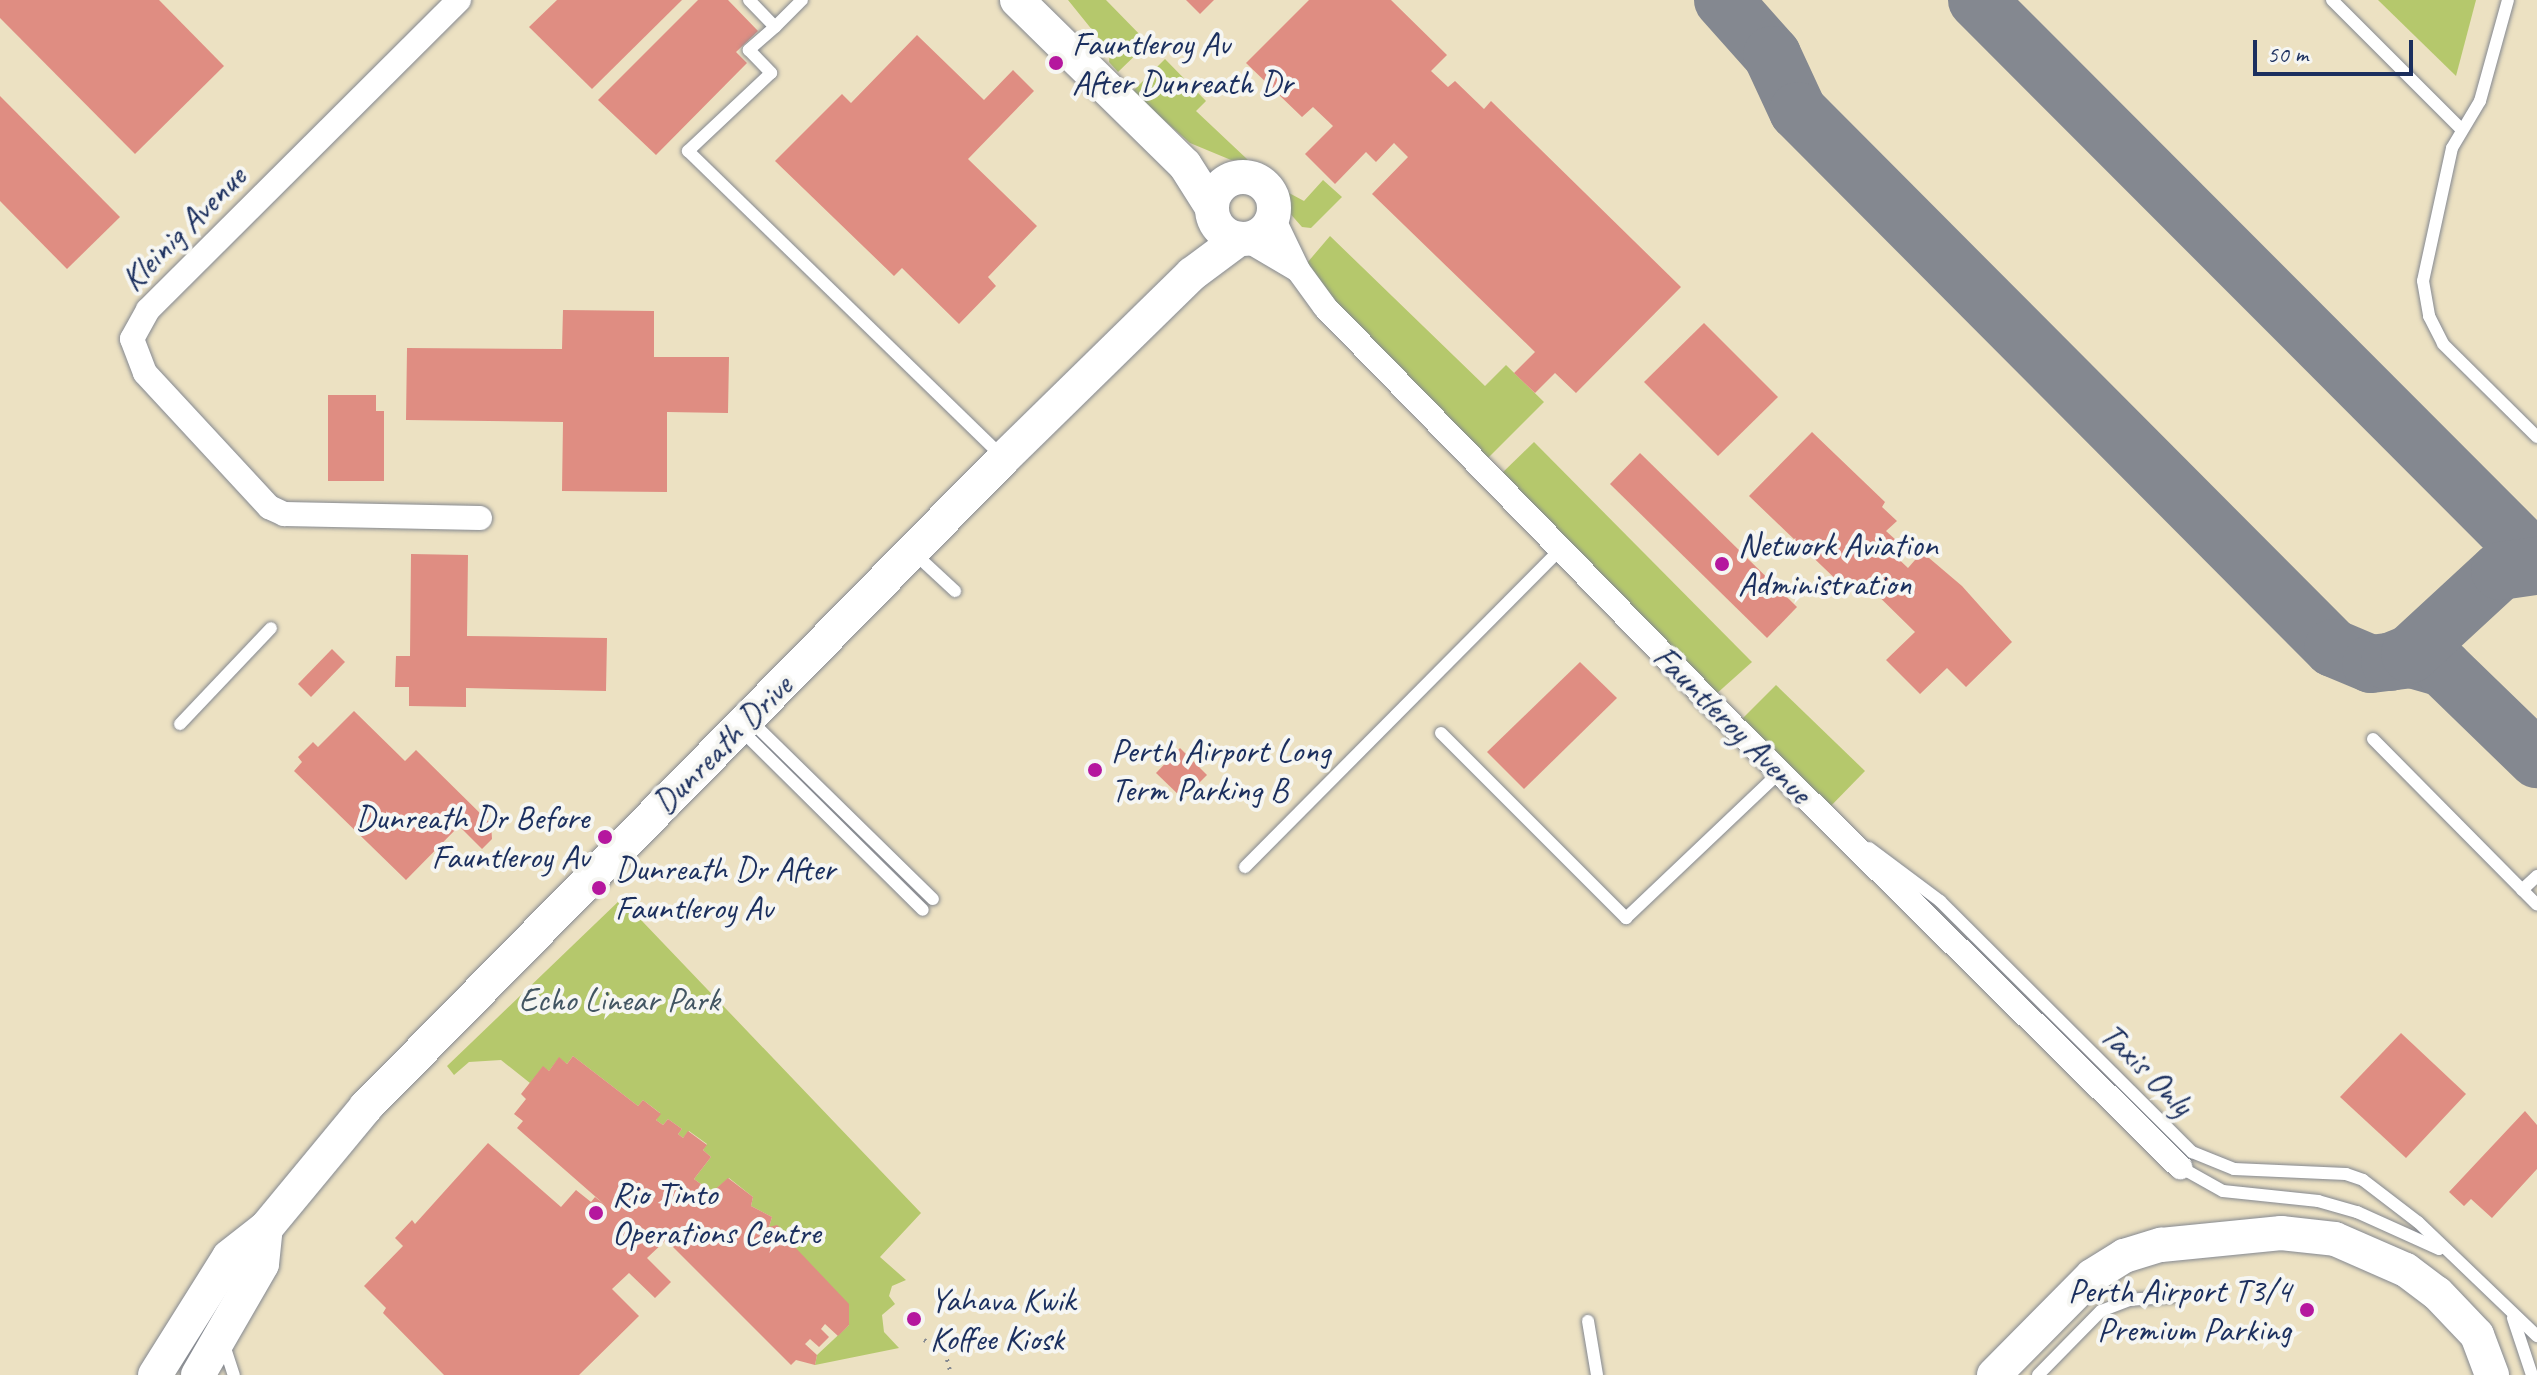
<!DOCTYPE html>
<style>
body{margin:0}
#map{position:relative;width:2537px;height:1375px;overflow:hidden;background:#ece1c2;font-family:Caveat,sans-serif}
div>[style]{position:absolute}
.green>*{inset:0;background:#b5c86c}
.taxiway>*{height:58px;margin:-29px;padding:0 29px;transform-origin:29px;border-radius:29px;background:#848890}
.building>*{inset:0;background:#df8d82}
.path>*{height:4px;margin-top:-2px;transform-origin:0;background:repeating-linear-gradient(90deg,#848890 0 2px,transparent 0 8px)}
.roads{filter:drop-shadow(0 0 2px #848890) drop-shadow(0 0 2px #848890)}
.service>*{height:12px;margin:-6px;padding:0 6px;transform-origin:6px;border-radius:6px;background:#fff}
.minor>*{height:24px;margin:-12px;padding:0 12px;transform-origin:12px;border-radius:12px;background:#fff}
.secondary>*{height:34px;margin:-17px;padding:0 17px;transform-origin:17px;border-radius:17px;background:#fff}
.secondary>.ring{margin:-17px;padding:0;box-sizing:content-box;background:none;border:34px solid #fff;border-radius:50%}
.dots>*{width:22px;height:22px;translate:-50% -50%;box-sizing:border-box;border:4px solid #f6f6f2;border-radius:50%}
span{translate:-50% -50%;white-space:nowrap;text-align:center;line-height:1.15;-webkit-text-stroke:8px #f6f6f2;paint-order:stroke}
.poi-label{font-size:34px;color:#1b2f5e}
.left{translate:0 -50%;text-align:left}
.right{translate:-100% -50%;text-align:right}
.street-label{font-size:34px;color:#1b2f5e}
.park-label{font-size:34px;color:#425562}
.scale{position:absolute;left:2253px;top:40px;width:160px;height:36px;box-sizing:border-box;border:4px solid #1b2f5e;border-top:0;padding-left:10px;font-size:24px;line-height:28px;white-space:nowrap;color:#1b2f5e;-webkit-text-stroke:6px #f6f6f2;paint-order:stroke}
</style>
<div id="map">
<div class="green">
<i style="clip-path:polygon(1068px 0,1106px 0,1148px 43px,1118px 72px,1109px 62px,1110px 52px)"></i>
<i style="clip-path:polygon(2378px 0,2476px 0,2456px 76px)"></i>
<i style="clip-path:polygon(1165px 59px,1206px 101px,1196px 111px,1248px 160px,1231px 160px,1190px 143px,1132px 92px)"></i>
<i style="clip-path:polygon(1323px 180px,1342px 197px,1311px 228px,1302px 227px,1287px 210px,1289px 193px,1304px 201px)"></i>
<i style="clip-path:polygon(1330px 236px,1485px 386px,1506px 365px,1544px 402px,1485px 461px,1315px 283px,1307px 263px)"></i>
<i style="clip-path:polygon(1534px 442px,1752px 662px,1715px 695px,1499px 476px)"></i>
<i style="clip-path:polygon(1776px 685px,1865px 771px,1823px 814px,1734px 727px)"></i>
<i style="clip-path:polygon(621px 899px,921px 1213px,880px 1257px,906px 1280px,892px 1286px,889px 1296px,895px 1304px,882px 1315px,884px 1332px,899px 1348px,815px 1365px,817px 1355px,849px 1325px,769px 1227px,772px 1217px,751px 1206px,753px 1197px,729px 1178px,712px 1192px,694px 1179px,711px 1157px,703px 1150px,707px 1144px,689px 1131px,683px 1138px,678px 1134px,682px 1129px,668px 1119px,663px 1125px,656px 1120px,660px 1113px,643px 1100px,638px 1106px,573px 1056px,567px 1064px,559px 1058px,549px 1071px,543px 1067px,530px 1083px,501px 1060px,469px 1062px,454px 1075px,447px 1066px)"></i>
</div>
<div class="taxiway">
<i style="left:1723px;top:0;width:74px;rotate:48.3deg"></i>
<i style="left:1772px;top:55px;width:62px;rotate:65.1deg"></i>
<i style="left:1798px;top:111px;width:758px;rotate:45.11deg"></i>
<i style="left:2333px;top:648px;width:41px;rotate:22.8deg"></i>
<i style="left:2371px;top:664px;width:41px;rotate:-7deg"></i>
<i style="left:2412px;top:659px;width:32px;rotate:16deg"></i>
<i style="left:2443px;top:668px;width:131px;rotate:44.1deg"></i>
<i style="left:1977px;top:0;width:793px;rotate:45.05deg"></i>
<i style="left:2390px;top:662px;width:22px;rotate:-22deg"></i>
<i style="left:2410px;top:654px;width:122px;rotate:-42.7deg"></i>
<i style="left:2500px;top:571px;width:37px;rotate:-8deg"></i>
</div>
<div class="building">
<i style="clip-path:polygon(0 0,159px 0,224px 66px,135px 154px,0 18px)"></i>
<i style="clip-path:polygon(557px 0,682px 0,592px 89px,529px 27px)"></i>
<i style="clip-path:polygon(698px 0,728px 0,758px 31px,736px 52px,747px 63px,656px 155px,598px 100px)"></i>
<i style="clip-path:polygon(1186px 0,1214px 0,1200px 14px)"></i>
<i style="clip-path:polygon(1309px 0,1391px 0,1447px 55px,1431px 71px,1448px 87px,1455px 81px,1484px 109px,1491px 101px,1681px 287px,1576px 393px,1555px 373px,1535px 393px,1514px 373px,1535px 352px,1372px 194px,1408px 157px,1394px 143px,1376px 162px,1366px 152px,1335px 184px,1305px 154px,1333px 126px,1313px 107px,1302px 117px,1246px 63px)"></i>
<i style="clip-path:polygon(917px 35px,984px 100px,1013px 70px,1034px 91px,968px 159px,1037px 226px,988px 277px,996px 286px,959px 324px,902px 268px,894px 276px,775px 161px,842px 94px,851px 103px)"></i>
<i style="clip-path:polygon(0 96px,120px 217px,67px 269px,0 201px)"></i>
<i style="clip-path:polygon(563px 310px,654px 311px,654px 357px,729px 357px,728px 413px,667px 412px,667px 492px,562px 491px,563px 422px,406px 420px,407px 348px,562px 349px)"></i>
<i style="clip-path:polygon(1704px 323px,1778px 397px,1718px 456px,1644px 382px)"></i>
<i style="clip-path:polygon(328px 395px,376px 395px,376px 411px,384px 411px,384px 481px,328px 481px)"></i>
<i style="clip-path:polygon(1812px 432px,1885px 502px,1882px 507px,1897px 521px,1886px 531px,1897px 541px,1889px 550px,1908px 568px,1922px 552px,1962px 586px,2012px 642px,1966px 687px,1947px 668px,1920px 694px,1886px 660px,1915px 632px,1861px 579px,1848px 591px,1749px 496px)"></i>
<i style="clip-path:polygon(1640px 453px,1797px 607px,1767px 638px,1610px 484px)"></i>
<i style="clip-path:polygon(411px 554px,468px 555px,467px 636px,607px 638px,606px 691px,466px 688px,466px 707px,409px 706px,409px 687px,395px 687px,396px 656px,410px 656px)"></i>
<i style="clip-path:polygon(332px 649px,345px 662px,311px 697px,298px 684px)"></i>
<i style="clip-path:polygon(1580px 662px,1617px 698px,1524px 789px,1487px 752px)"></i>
<i style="clip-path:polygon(354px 711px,405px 761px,416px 750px,491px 824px,492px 839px,482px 849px,459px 826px,406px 880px,294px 771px,302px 762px,298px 757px,313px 742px,318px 747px)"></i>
<i style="clip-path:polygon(1180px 748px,1207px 775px,1183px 799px,1156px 773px)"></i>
<i style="clip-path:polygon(2401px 1033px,2466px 1094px,2406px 1158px,2340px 1097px)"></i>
<i style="clip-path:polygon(573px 1056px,638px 1106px,643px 1100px,661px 1114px,656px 1120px,663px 1125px,668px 1119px,682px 1129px,678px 1134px,683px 1138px,688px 1131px,707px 1145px,703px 1150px,711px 1157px,694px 1179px,712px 1192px,728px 1178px,753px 1197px,751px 1206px,772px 1217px,769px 1227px,777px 1225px,793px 1239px,792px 1244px,849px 1304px,849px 1325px,838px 1336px,825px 1324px,821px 1329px,829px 1337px,819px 1347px,810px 1339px,805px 1344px,817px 1355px,815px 1365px,796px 1360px,791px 1365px,666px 1240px,647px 1258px,671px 1282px,655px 1298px,629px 1273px,612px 1289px,639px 1316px,579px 1375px,444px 1375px,383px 1313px,386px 1308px,364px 1286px,403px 1246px,395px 1238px,412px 1220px,415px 1224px,488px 1143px,561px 1207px,576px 1190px,591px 1202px,595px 1197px,605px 1205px,517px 1128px,523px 1121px,514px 1114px,526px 1099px,521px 1094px,543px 1066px,549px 1071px,559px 1057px,567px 1064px)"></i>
<i style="clip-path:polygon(2525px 1111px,2537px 1125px,2537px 1169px,2492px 1218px,2471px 1199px,2464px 1206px,2449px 1192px)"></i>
<i style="clip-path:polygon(919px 1311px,922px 1324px,909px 1327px,906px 1314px)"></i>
</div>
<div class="path">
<i style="left:924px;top:1340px;width:24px;rotate:30deg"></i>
<i style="left:945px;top:1352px;width:24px;rotate:75deg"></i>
</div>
<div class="roads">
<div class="service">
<i style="left:749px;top:0;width:37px;rotate:46deg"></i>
<i style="left:775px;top:27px;width:35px;rotate:139deg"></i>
<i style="left:749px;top:50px;width:32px;rotate:46deg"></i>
<i style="left:771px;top:73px;width:114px;rotate:136.8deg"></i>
<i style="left:688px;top:151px;width:436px;rotate:44.2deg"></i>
<i style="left:2332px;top:0;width:184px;rotate:45deg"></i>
<i style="left:2508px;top:0;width:105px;rotate:105.5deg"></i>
<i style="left:2480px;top:101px;width:55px;rotate:120.8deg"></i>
<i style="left:2452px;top:148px;width:136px;rotate:102.3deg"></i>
<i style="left:2423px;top:281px;width:36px;rotate:80deg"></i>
<i style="left:2429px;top:316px;width:31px;rotate:63deg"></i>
<i style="left:2443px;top:344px;width:132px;rotate:44.7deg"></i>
<i style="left:775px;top:27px;width:38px;rotate:-45deg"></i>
<i style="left:914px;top:553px;width:56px;rotate:42.8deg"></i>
<i style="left:750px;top:720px;width:256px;rotate:44.4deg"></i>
<i style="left:180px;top:724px;width:132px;rotate:-46.5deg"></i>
<i style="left:740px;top:729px;width:257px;rotate:44.7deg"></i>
<i style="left:1441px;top:733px;width:262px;rotate:45deg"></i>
<i style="left:1626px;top:918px;width:212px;rotate:-43.5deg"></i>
<i style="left:2373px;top:739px;width:233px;rotate:45.3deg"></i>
<i style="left:1869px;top:848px;width:89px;rotate:36.7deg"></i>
<i style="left:1940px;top:901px;width:356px;rotate:44.9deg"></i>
<i style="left:2192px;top:1152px;width:45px;rotate:22deg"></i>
<i style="left:2234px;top:1169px;width:112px;rotate:2.6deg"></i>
<i style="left:2346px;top:1174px;width:18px;rotate:19deg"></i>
<i style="left:2363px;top:1180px;width:69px;rotate:37.4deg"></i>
<i style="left:2418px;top:1222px;width:165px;rotate:43.8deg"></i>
<i style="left:1245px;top:867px;width:447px;rotate:-45.2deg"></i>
<i style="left:2522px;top:890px;width:21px;rotate:-43deg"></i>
<i style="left:2180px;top:1167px;width:49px;rotate:29.2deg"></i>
<i style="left:2223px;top:1191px;width:96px;rotate:6deg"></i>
<i style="left:2318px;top:1201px;width:41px;rotate:15.8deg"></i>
<i style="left:2357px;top:1212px;width:90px;rotate:24.3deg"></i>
<i style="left:2513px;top:1318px;width:60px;rotate:71.6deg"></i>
<i style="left:1588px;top:1321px;width:55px;rotate:80.5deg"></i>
<i style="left:224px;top:1345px;width:32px;rotate:72deg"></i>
<i style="left:2038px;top:1375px;width:90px;rotate:-45.5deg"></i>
<i style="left:2101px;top:1311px;width:30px;rotate:-21deg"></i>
<i style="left:2129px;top:1300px;width:48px;rotate:-4.8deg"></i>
</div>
<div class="minor">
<i style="left:459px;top:0;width:439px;rotate:135.1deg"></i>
<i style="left:148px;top:310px;width:33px;rotate:119deg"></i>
<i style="left:132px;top:339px;width:36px;rotate:69deg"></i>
<i style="left:145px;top:373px;width:183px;rotate:47.2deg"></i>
<i style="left:269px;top:507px;width:17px;rotate:25deg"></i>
<i style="left:284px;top:514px;width:196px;rotate:1.2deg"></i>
<i style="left:1273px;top:218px;width:58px;rotate:64.3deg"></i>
<i style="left:1245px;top:239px;width:61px;rotate:30.3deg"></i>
<i style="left:1298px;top:270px;width:46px;rotate:53.9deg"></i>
<i style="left:1325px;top:307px;width:586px;rotate:45.76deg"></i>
<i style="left:1734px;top:727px;width:627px;rotate:44.61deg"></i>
</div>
<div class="secondary">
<i style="left:1017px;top:0;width:235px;rotate:44.5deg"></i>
<i style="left:1185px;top:165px;width:49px;rotate:57.6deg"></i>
<i class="ring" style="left:1212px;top:177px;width:28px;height:28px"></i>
<i style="left:155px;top:1375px;width:139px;rotate:-57.9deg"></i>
<i style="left:229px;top:1257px;width:47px;rotate:-38.1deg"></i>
<i style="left:266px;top:1228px;width:157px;rotate:-50.4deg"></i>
<i style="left:366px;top:1107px;width:910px;rotate:-45.49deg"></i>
<i style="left:1004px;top:458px;width:263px;rotate:-44.4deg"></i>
<i style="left:1192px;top:274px;width:59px;rotate:-36.7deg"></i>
<i style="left:198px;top:1375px;width:128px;rotate:-60deg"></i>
<i style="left:262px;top:1264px;width:36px;rotate:-84deg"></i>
<i style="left:1994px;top:1375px;width:139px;rotate:-45.3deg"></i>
<i style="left:2092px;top:1276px;width:38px;rotate:-32deg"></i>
<i style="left:2124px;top:1256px;width:39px;rotate:-17deg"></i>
<i style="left:2161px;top:1245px;width:121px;rotate:-5.7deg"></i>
<i style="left:2281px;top:1233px;width:54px;rotate:6.3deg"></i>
<i style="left:2335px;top:1239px;width:77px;rotate:23.6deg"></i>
<i style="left:2406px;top:1270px;width:39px;rotate:37deg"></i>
<i style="left:2437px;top:1293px;width:58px;rotate:46.4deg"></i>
<i style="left:2477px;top:1335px;width:43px;rotate:69.4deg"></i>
</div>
</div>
<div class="dots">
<i style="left:1056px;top:63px;background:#b5179e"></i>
<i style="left:1722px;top:564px;background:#b5179e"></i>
<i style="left:1095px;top:770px;background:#b5179e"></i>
<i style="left:605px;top:837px;background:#b5179e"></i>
<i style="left:599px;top:888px;background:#b5179e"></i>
<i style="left:596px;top:1213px;background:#b5179e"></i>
<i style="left:2307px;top:1310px;background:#b5179e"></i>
<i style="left:914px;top:1319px;background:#b5179e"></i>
</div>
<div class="poi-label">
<span class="left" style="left:1072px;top:63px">Fauntleroy Av<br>After Dunreath Dr</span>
<span class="left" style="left:1738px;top:564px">Network Aviation<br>Administration</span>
<span class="left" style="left:1111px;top:770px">Perth Airport Long<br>Term Parking B</span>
<span class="right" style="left:589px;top:837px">Dunreath Dr Before<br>Fauntleroy Av</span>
<span class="left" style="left:615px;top:888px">Dunreath Dr After<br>Fauntleroy Av</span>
<span class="left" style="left:612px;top:1213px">Rio Tinto<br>Operations Centre</span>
<span class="right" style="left:2291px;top:1310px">Perth Airport T3/4<br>Premium Parking</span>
<span class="left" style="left:930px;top:1319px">Yahava Kwik<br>Koffee Kiosk</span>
</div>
<div class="street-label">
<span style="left:183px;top:228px;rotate:-45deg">Kleinig Avenue</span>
<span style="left:1733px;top:724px;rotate:45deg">Fauntleroy Avenue</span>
<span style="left:722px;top:744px;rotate:-45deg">Dunreath Drive</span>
<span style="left:2147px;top:1069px;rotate:45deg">Taxis Only</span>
</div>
<div class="park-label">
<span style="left:619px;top:1000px">Echo Linear Park</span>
</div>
<div class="scale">50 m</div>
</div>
